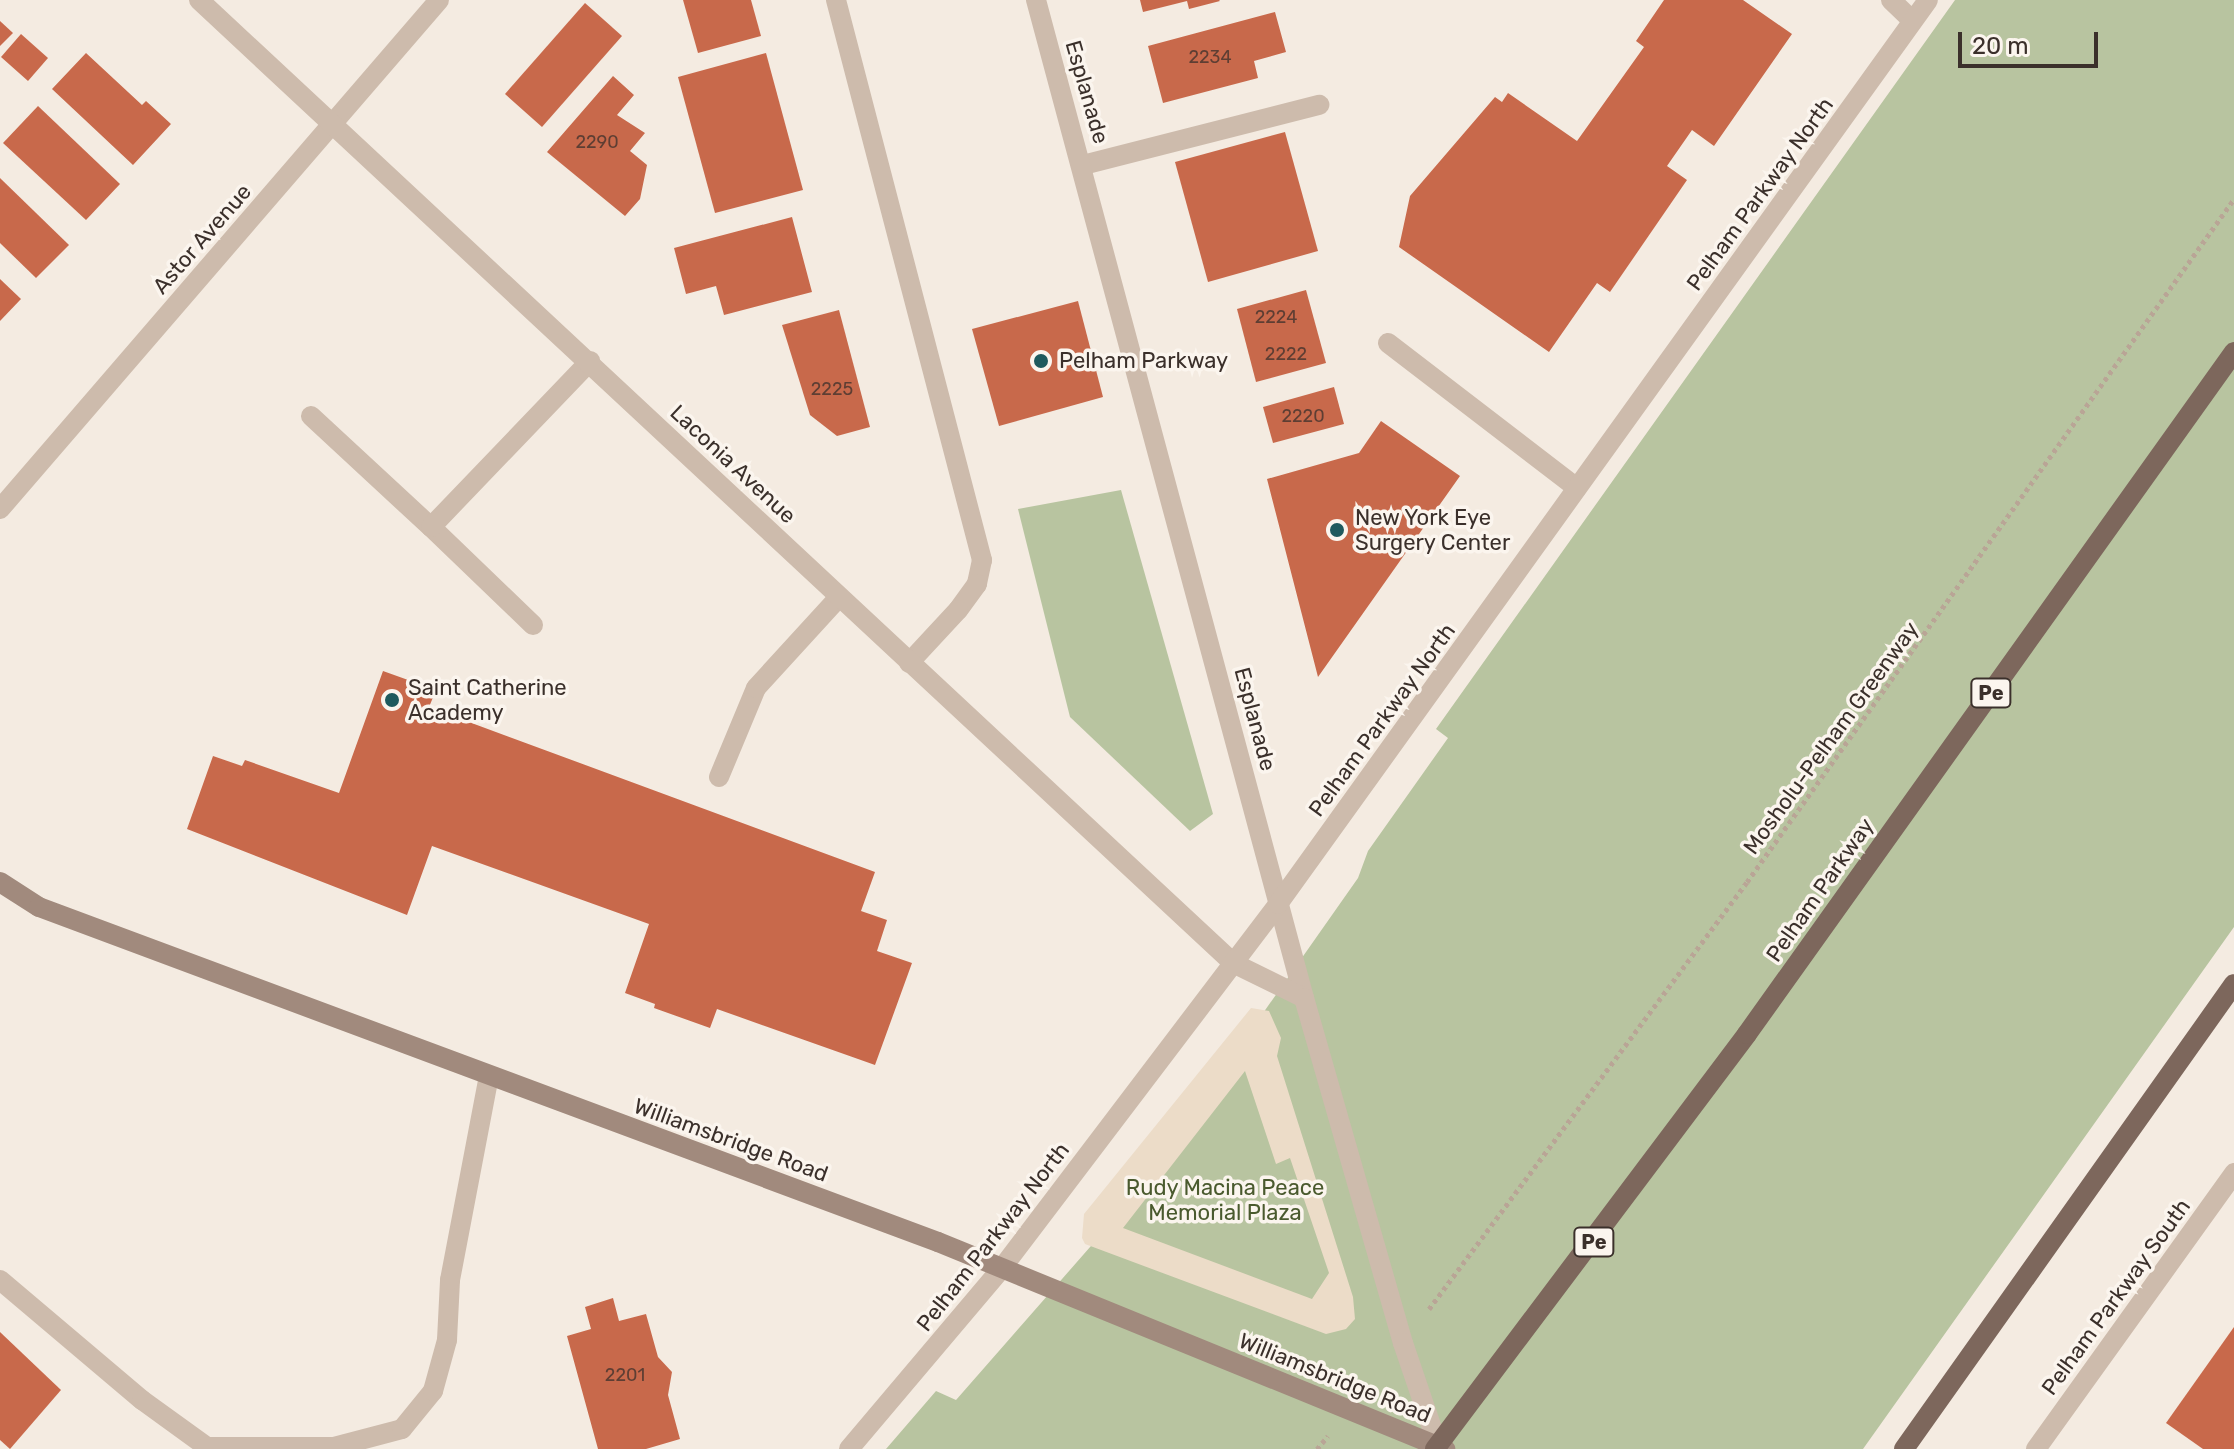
<!DOCTYPE html>
<style>
body{margin:0}
#map{position:relative;width:2234px;height:1449px;overflow:hidden;background:#f4ebe1;font-family:Rubik,sans-serif}
div>[style]{position:absolute}
.green>*{inset:0;background:#b8c4a0}
.plaza>*{inset:0;background:#ecdcc8}
.building>*{inset:0;background:#c8694b}
.path>*{height:5px;margin-top:-2.5px;transform-origin:0;background:repeating-linear-gradient(90deg,#b9a596 0 4px,transparent 0 8px)}
.service>*{height:20px;margin:-10px;padding:0 10px;transform-origin:10px;border-radius:10px;background:#cdbbac}
.minor>*{height:20px;margin:-10px;padding:0 10px;transform-origin:10px;border-radius:10px;background:#cdbbac}
.tertiary>*{height:20px;margin:-10px;padding:0 10px;transform-origin:10px;border-radius:10px;background:#cdbbac}
.secondary>*{height:20px;margin:-10px;padding:0 10px;transform-origin:10px;border-radius:10px;background:#a18a7d}
.primary>*{height:20px;margin:-10px;padding:0 10px;transform-origin:10px;border-radius:10px;background:#7d675c}
.dots>*{width:22px;height:22px;translate:-50% -50%;box-sizing:border-box;border:4px solid #fbf5ee;border-radius:50%}
span{translate:-50% -50%;white-space:nowrap;text-align:center;line-height:1.15;-webkit-text-stroke:7px #fbf5ee;paint-order:stroke}
.number-label{font-size:18px;color:#5e3e33}
.number-label span{-webkit-text-stroke-width:0}
.shield-label span{padding:2px 6px;background:#fbf5ee;border:2px solid;border-radius:6px;-webkit-text-stroke-width:0}
.shield-label{font-size:20px;color:#3b302b;font-weight:700}
.street-label{font-size:22px;color:#3b302b}
.poi-label{font-size:22px;color:#3b302b}
.left{translate:0 -50%;text-align:left}
.park-label{font-size:22px;color:#4a5a2e}
.scale{position:absolute;left:1958px;top:32px;width:140px;height:36px;box-sizing:border-box;border:4px solid #3b302b;border-top:0;padding-left:10px;font-size:24px;line-height:28px;white-space:nowrap;color:#3b302b;-webkit-text-stroke:6px #fbf5ee;paint-order:stroke}
</style>
<div id="map">
<div class="green">
<i style="clip-path:polygon(1955px 0,2234px 0,2234px 927px,1863px 1449px,886px 1449px,936px 1391px,956px 1400px,1133px 1198px,1358px 878px,1368px 851px,1448px 738px,1436px 729px)"></i>
<i style="clip-path:polygon(1121px 490px,1213px 814px,1190px 831px,1070px 717px,1018px 509px)"></i>
</div>
<div class="plaza">
<i style="clip-path:polygon(evenodd,1251px 1008px,1269px 1011px,1281px 1038px,1277px 1056px,1353px 1297px,1355px 1319px,1346px 1329px,1326px 1334px,1085px 1244px,1082px 1238px,1084px 1214px,1251px 1008px,1245px 1071px,1276px 1164px,1290px 1158px,1329px 1273px,1312px 1299px,1123px 1228px,1245px 1071px)"></i>
</div>
<div class="building">
<i style="clip-path:polygon(683px 0,751px 0,761px 36px,698px 53px)"></i>
<i style="clip-path:polygon(1140px 0,1219px 0,1220px 1px,1189px 9px,1187px 1px,1143px 12px)"></i>
<i style="clip-path:polygon(1664px 0,1743px 0,1792px 34px,1714px 146px,1692px 130px,1667px 166px,1687px 180px,1610px 292px,1597px 283px,1549px 352px,1399px 247px,1410px 196px,1495px 97px,1502px 102px,1508px 93px,1577px 141px,1644px 47px,1636px 41px)"></i>
<i style="clip-path:polygon(585px 3px,622px 36px,542px 127px,505px 94px)"></i>
<i style="clip-path:polygon(1275px 12px,1286px 52px,1254px 61px,1258px 78px,1163px 103px,1148px 46px)"></i>
<i style="clip-path:polygon(0 21px,13px 33px,0 46px)"></i>
<i style="clip-path:polygon(21px 34px,48px 58px,28px 81px,1px 57px)"></i>
<i style="clip-path:polygon(86px 53px,142px 105px,146px 101px,171px 124px,133px 165px,52px 89px)"></i>
<i style="clip-path:polygon(766px 53px,803px 190px,715px 213px,678px 77px)"></i>
<i style="clip-path:polygon(613px 76px,634px 95px,617px 115px,645px 133px,630px 151px,647px 165px,640px 199px,625px 216px,547px 152px)"></i>
<i style="clip-path:polygon(38px 106px,120px 184px,86px 220px,3px 143px)"></i>
<i style="clip-path:polygon(1285px 132px,1318px 251px,1208px 282px,1175px 162px)"></i>
<i style="clip-path:polygon(0 178px,69px 245px,36px 278px,0 243px)"></i>
<i style="clip-path:polygon(792px 217px,812px 292px,724px 315px,716px 286px,686px 294px,674px 248px)"></i>
<i style="clip-path:polygon(0 279px,21px 299px,0 321px)"></i>
<i style="clip-path:polygon(1306px 290px,1326px 363px,1256px 382px,1237px 309px)"></i>
<i style="clip-path:polygon(1078px 301px,1103px 397px,999px 426px,972px 329px)"></i>
<i style="clip-path:polygon(839px 310px,870px 427px,837px 436px,810px 415px,782px 325px)"></i>
<i style="clip-path:polygon(1334px 387px,1344px 424px,1273px 443px,1263px 407px)"></i>
<i style="clip-path:polygon(1381px 421px,1460px 476px,1318px 677px,1267px 479px,1359px 453px)"></i>
<i style="clip-path:polygon(383px 671px,436px 690px,427px 712px,449px 720px,450px 715px,875px 872px,861px 911px,887px 920px,877px 951px,912px 963px,875px 1065px,717px 1009px,710px 1028px,654px 1008px,655px 1004px,625px 993px,649px 924px,432px 846px,407px 915px,187px 829px,213px 756px,242px 766px,245px 760px,339px 793px)"></i>
<i style="clip-path:polygon(613px 1298px,619px 1321px,646px 1314px,658px 1357px,672px 1372px,668px 1395px,680px 1439px,646px 1449px,598px 1449px,567px 1336px,591px 1329px,585px 1307px)"></i>
<i style="clip-path:polygon(2234px 1327px,2234px 1449px,2203px 1449px,2166px 1423px)"></i>
<i style="clip-path:polygon(0 1332px,61px 1390px,10px 1449px,0 1440px)"></i>
</div>
<div class="path">
<i style="left:1429px;top:1309px;width:532px;rotate:-53.32deg"></i>
<i style="left:1747px;top:882px;width:839px;rotate:-54.51deg"></i>
<i style="left:1317px;top:1449px;width:17px;rotate:-50deg"></i>
</div>
<div class="service">
<i style="left:1083px;top:165px;width:244px;rotate:-14.3deg"></i>
<i style="left:1388px;top:343px;width:238px;rotate:37.5deg"></i>
<i style="left:311px;top:416px;width:163px;rotate:42.8deg"></i>
<i style="left:533px;top:625px;width:141px;rotate:-136.1deg"></i>
<i style="left:431px;top:527px;width:230px;rotate:-46.2deg"></i>
<i style="left:719px;top:777px;width:96px;rotate:-67.4deg"></i>
<i style="left:756px;top:688px;width:123px;rotate:-47.6deg"></i>
<i style="left:0;top:1280px;width:186px;rotate:40.2deg"></i>
<i style="left:142px;top:1400px;width:80px;rotate:35.9deg"></i>
<i style="left:207px;top:1447px;width:127px"></i>
<i style="left:334px;top:1447px;width:70px;rotate:-14.8deg"></i>
<i style="left:402px;top:1429px;width:49px;rotate:-50.8deg"></i>
<i style="left:433px;top:1391px;width:53px;rotate:-74.6deg"></i>
<i style="left:447px;top:1340px;width:60px;rotate:-87.1deg"></i>
<i style="left:450px;top:1280px;width:208px;rotate:-79.2deg"></i>
</div>
<div class="minor">
<i style="left:836px;top:0;width:579px;rotate:75.39deg"></i>
<i style="left:982px;top:560px;width:25px;rotate:102deg"></i>
<i style="left:977px;top:584px;width:32px;rotate:126deg"></i>
<i style="left:958px;top:610px;width:72px;rotate:132.8deg"></i>
<i style="left:1036px;top:0;width:1033px;rotate:74.97deg"></i>
<i style="left:1891px;top:0;width:30px;rotate:44deg"></i>
<i style="left:0;top:509px;width:672px;rotate:-49.22deg"></i>
</div>
<div class="tertiary">
<i style="left:199px;top:0;width:1413px;rotate:42.96deg"></i>
<i style="left:1233px;top:963px;width:79px;rotate:26.2deg"></i>
<i style="left:1304px;top:998px;width:359px;rotate:74deg"></i>
<i style="left:1403px;top:1343px;width:109px;rotate:71.2deg"></i>
<i style="left:849px;top:1449px;width:237px;rotate:-49.8deg"></i>
<i style="left:1002px;top:1268px;width:457px;rotate:-52.8deg"></i>
<i style="left:1278px;top:904px;width:1113px;rotate:-54.28deg"></i>
<i style="left:2036px;top:1449px;width:340px;rotate:-54.3deg"></i>
</div>
<div class="secondary">
<i style="left:0;top:882px;width:46px;rotate:32.7deg"></i>
<i style="left:39px;top:907px;width:959px;rotate:20.44deg"></i>
<i style="left:938px;top:1242px;width:548px;rotate:22.21deg"></i>
</div>
<div class="primary">
<i style="left:1435px;top:1449px;width:519px;rotate:-53.06deg"></i>
<i style="left:1747px;top:1034px;width:838px;rotate:-54.47deg"></i>
<i style="left:1904px;top:1449px;width:570px;rotate:-54.64deg"></i>
</div>
<div class="dots">
<i style="left:1041px;top:361px;background:#1f5a5e"></i>
<i style="left:1337px;top:530px;background:#1f5a5e"></i>
<i style="left:392px;top:700px;background:#1f5a5e"></i>
</div>
<div class="number-label">
<span style="left:1210px;top:57px">2234</span>
<span style="left:597px;top:142px">2290</span>
<span style="left:1276px;top:317px">2224</span>
<span style="left:1286px;top:354px">2222</span>
<span style="left:832px;top:389px">2225</span>
<span style="left:1303px;top:416px">2220</span>
<span style="left:625px;top:1375px">2201</span>
</div>
<div class="shield-label">
<span style="left:1991px;top:693px">Pe</span>
<span style="left:1594px;top:1242px">Pe</span>
</div>
<div class="street-label">
<span style="left:1087px;top:92px;rotate:74deg">Esplanade</span>
<span style="left:1760px;top:194px;rotate:-54deg">Pelham Parkway North</span>
<span style="left:202px;top:239px;rotate:-49deg">Astor Avenue</span>
<span style="left:733px;top:464px;rotate:43deg">Laconia Avenue</span>
<span style="left:1255px;top:719px;rotate:75deg">Esplanade</span>
<span style="left:1382px;top:720px;rotate:-54deg">Pelham Parkway North</span>
<span style="left:1831px;top:738px;rotate:-54deg">Mosholu-Pelham Greenway</span>
<span style="left:1820px;top:890px;rotate:-55deg">Pelham Parkway</span>
<span style="left:731px;top:1140px;rotate:20deg">Williamsbridge Road</span>
<span style="left:993px;top:1237px;rotate:-52deg">Pelham Parkway North</span>
<span style="left:2116px;top:1297px;rotate:-54deg">Pelham Parkway South</span>
<span style="left:1335px;top:1378px;rotate:22deg">Williamsbridge Road</span>
</div>
<div class="poi-label">
<span class="left" style="left:1059px;top:361px">Pelham Parkway</span>
<span class="left" style="left:1355px;top:530px">New York Eye<br>Surgery Center</span>
<span class="left" style="left:408px;top:700px">Saint Catherine<br>Academy</span>
</div>
<div class="park-label">
<span style="left:1225px;top:1200px">Rudy Macina Peace<br>Memorial Plaza</span>
</div>
<div class="scale">20 m</div>
</div>
